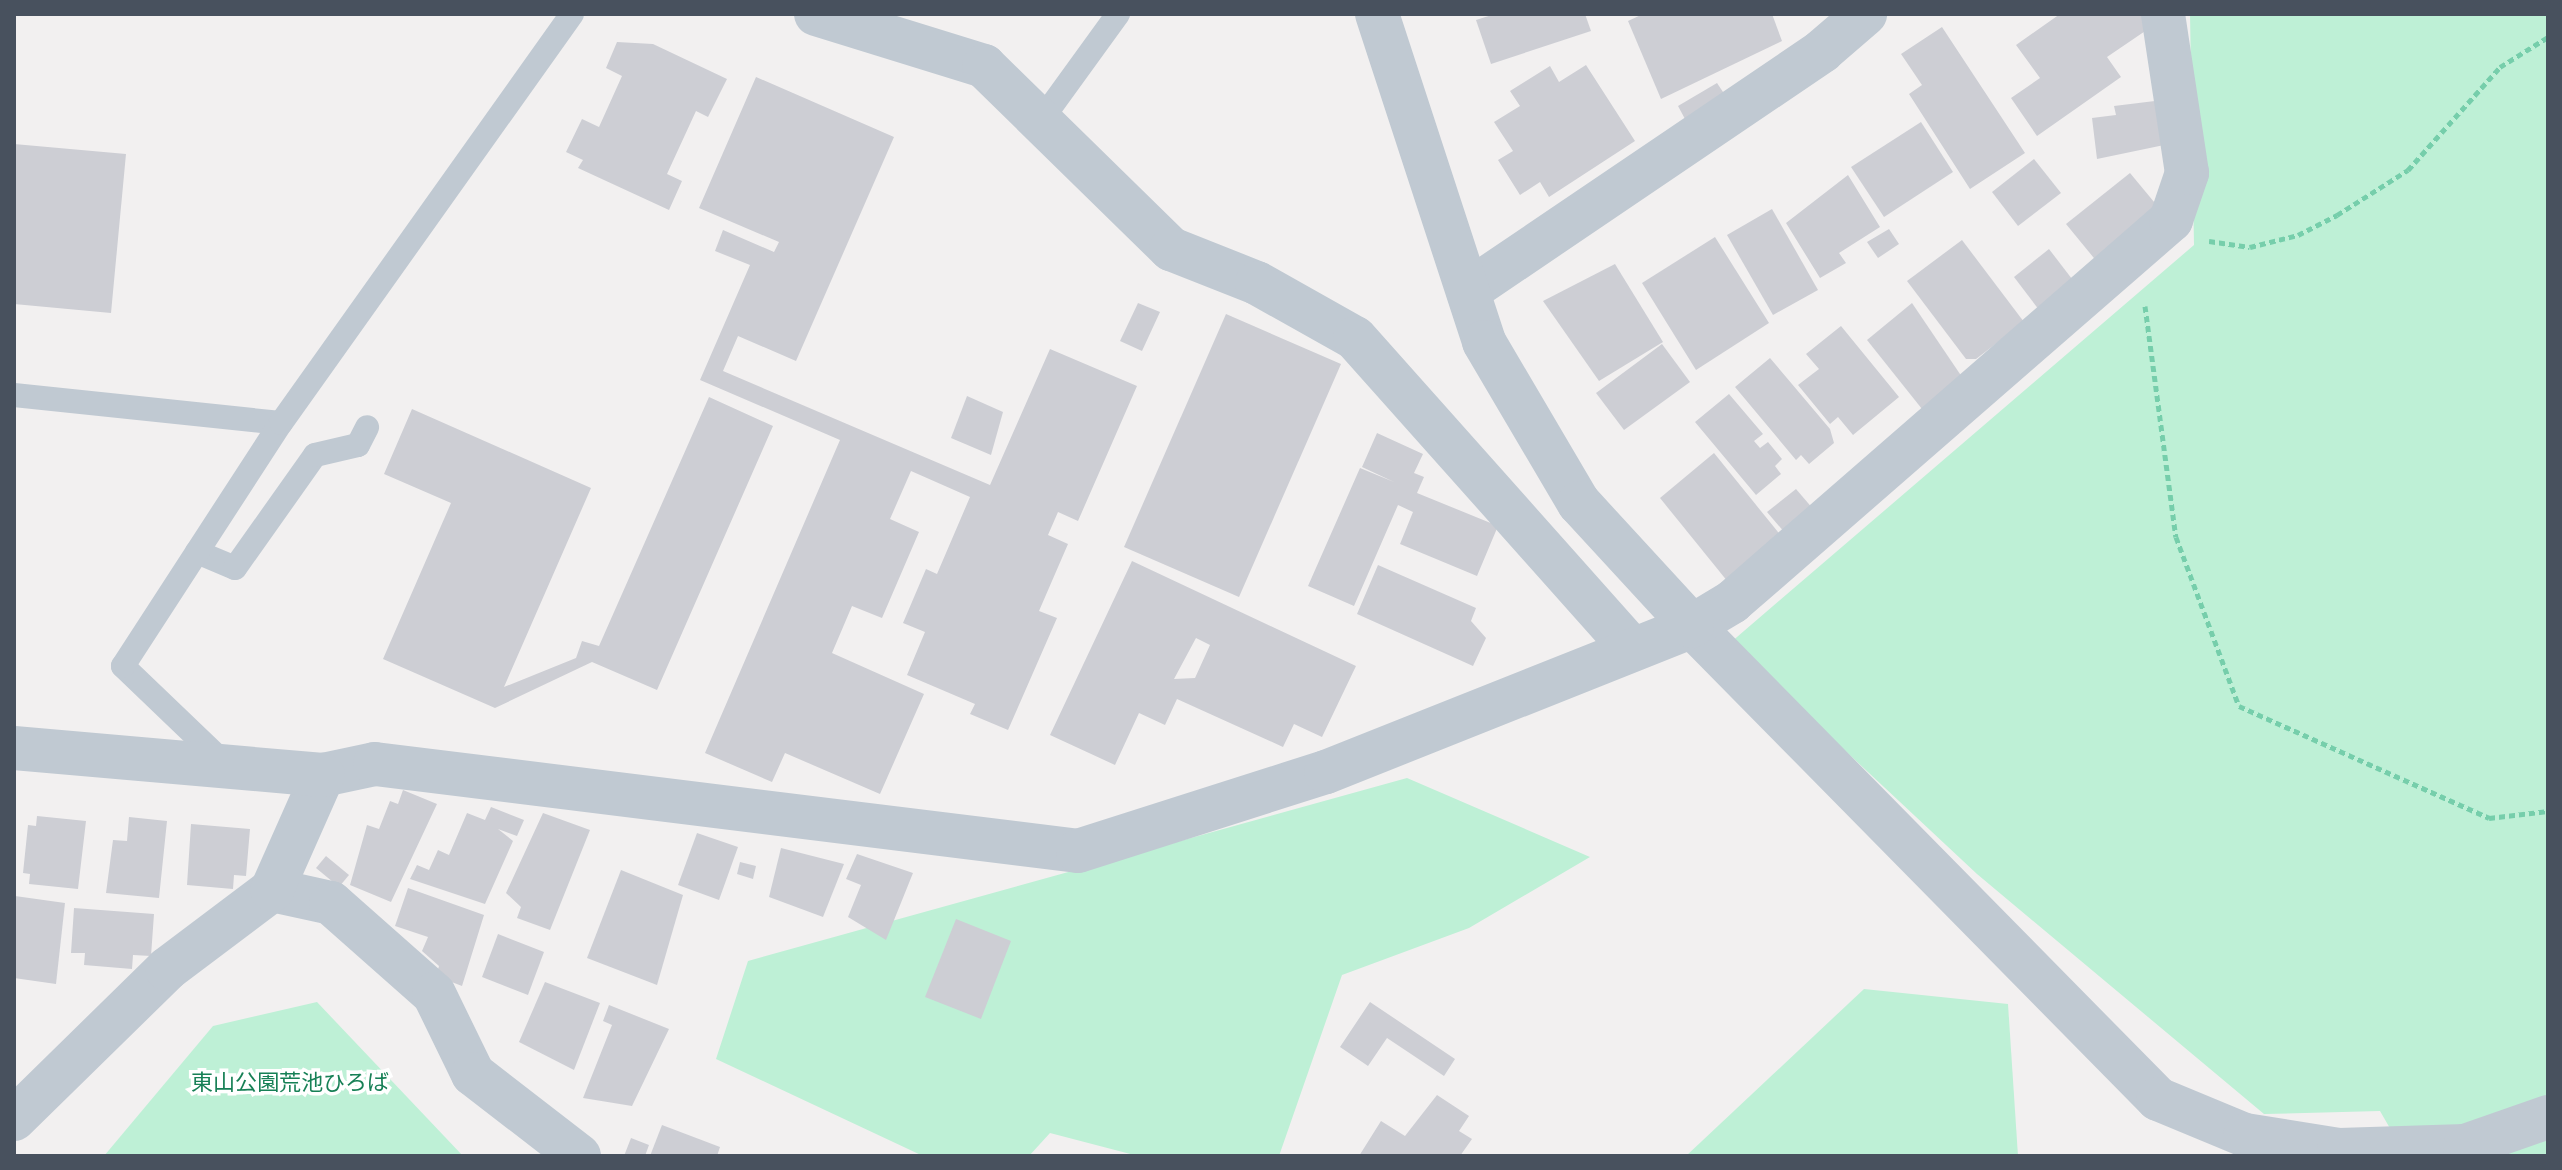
<!DOCTYPE html>
<meta charset="utf-8">
<style>
body{margin:0}
#map{position:relative;width:2562px;height:1170px;overflow:hidden;background:#f2f0f0;font-family:"DejaVu Sans","Noto Sans JP",sans-serif}
div>[style]{position:absolute}
.green>*{inset:0;background:#bef0d6}
.building>*{inset:0;background:#cdced4}
.path>*{height:5px;margin-top:-2.5px;transform-origin:0;background:repeating-linear-gradient(90deg,#76ceab 0 6px,transparent 0 10px)}
.service>*{height:24px;margin:-12px;padding:0 12px;transform-origin:12px;border-radius:12px;background:#c0c9d2}
.minor>*{height:44px;margin:-22px;padding:0 22px;transform-origin:22px;border-radius:22px;background:#c0c9d2}
.tertiary>*{height:44px;margin:-22px;padding:0 22px;transform-origin:22px;border-radius:22px;background:#c0c9d2}
span{translate:-50% -50%;white-space:nowrap;text-align:center;line-height:1.15;-webkit-text-stroke:7px #fff;paint-order:stroke}
.park-label{font-size:22px;color:#178056}
.frame{position:absolute;inset:0;border:16px solid #48515e;pointer-events:none}
</style>
<div id="map">
<div class="green">
<i style="clip-path:polygon(2190px 14px,2548px 14px,2548px 1156px,2406px 1156px,2380px 1111px,2264px 1114px,1977px 874px,1730px 643px,2194px 245px)"></i>
<i style="clip-path:polygon(1407px 778px,1590px 857px,1469px 928px,1342px 975px,1279px 1156px,1138px 1156px,1050px 1133px,1029px 1156px,923px 1156px,716px 1059px,748px 961px)"></i>
<i style="clip-path:polygon(1864px 989px,2008px 1004px,2018px 1156px,1686px 1156px)"></i>
<i style="clip-path:polygon(317px 1002px,463px 1156px,104px 1156px,213px 1026px)"></i>
</div>
<div class="building">
<i style="clip-path:polygon(1495px 14px,1585px 14px,1591px 31px,1491px 64px,1476px 20px)"></i>
<i style="clip-path:polygon(1643px 14px,1772px 14px,1782px 41px,1661px 99px,1628px 21px)"></i>
<i style="clip-path:polygon(2060px 14px,2150px 14px,2157px 23px,2107px 57px,2121px 77px,2037px 136px,2011px 98px,2040px 78px,2016px 45px)"></i>
<i style="clip-path:polygon(1942px 27px,2025px 153px,1970px 189px,1909px 94px,1922px 85px,1901px 54px)"></i>
<i style="clip-path:polygon(617px 42px,653px 44px,727px 79px,708px 117px,696px 111px,667px 174px,682px 181px,669px 210px,578px 168px,583px 160px,566px 152px,582px 119px,599px 127px,622px 76px,606px 68px)"></i>
<i style="clip-path:polygon(1586px 65px,1635px 141px,1549px 197px,1540px 182px,1520px 195px,1498px 160px,1513px 151px,1494px 122px,1520px 106px,1510px 91px,1550px 66px,1559px 82px)"></i>
<i style="clip-path:polygon(756px 77px,894px 137px,796px 361px,738px 336px,723px 371px,990px 485px,1050px 349px,1137px 386px,1078px 521px,1058px 512px,1048px 535px,1068px 544px,1039px 611px,1057px 618px,1008px 730px,970px 714px,975px 704px,907px 675px,925px 632px,903px 623px,926px 569px,937px 574px,970px 497px,911px 471px,890px 519px,919px 532px,882px 618px,852px 606px,832px 653px,924px 694px,880px 794px,785px 753px,772px 782px,705px 753px,840px 440px,700px 380px,750px 265px,715px 251px,723px 230px,774px 252px,779px 242px,699px 208px)"></i>
<i style="clip-path:polygon(1717px 83px,1725px 95px,1685px 119px,1678px 106px)"></i>
<i style="clip-path:polygon(2163px 100px,2169px 144px,2097px 159px,2092px 118px,2116px 115px,2114px 106px)"></i>
<i style="clip-path:polygon(1921px 122px,1953px 172px,1884px 217px,1851px 167px)"></i>
<i style="clip-path:polygon(14px 144px,126px 154px,111px 313px,14px 304px)"></i>
<i style="clip-path:polygon(2034px 159px,2061px 193px,2018px 226px,1992px 192px)"></i>
<i style="clip-path:polygon(2130px 173px,2169px 220px,2098px 263px,2066px 224px)"></i>
<i style="clip-path:polygon(1848px 175px,1880px 227px,1839px 253px,1846px 263px,1820px 278px,1786px 223px)"></i>
<i style="clip-path:polygon(1772px 209px,1818px 290px,1773px 315px,1727px 235px)"></i>
<i style="clip-path:polygon(1889px 229px,1899px 244px,1878px 258px,1867px 242px)"></i>
<i style="clip-path:polygon(1715px 237px,1769px 323px,1696px 370px,1642px 283px)"></i>
<i style="clip-path:polygon(1962px 240px,2024px 322px,1976px 359px,1966px 359px,1907px 281px)"></i>
<i style="clip-path:polygon(2049px 249px,2082px 292px,2046px 319px,2014px 277px)"></i>
<i style="clip-path:polygon(1615px 264px,1663px 342px,1599px 381px,1543px 301px)"></i>
<i style="clip-path:polygon(1138px 303px,1160px 312px,1142px 351px,1120px 341px)"></i>
<i style="clip-path:polygon(1912px 303px,1962px 377px,1922px 409px,1867px 340px)"></i>
<i style="clip-path:polygon(1226px 314px,1341px 364px,1239px 597px,1124px 547px)"></i>
<i style="clip-path:polygon(1841px 326px,1899px 397px,1853px 435px,1838px 417px,1830px 424px,1798px 385px,1819px 369px,1806px 354px)"></i>
<i style="clip-path:polygon(1662px 344px,1690px 382px,1624px 430px,1596px 393px)"></i>
<i style="clip-path:polygon(1770px 358px,1830px 429px,1834px 443px,1809px 464px,1801px 455px,1796px 460px,1735px 387px)"></i>
<i style="clip-path:polygon(1729px 394px,1763px 434px,1754px 441px,1760px 448px,1768px 442px,1782px 459px,1775px 466px,1781px 474px,1756px 495px,1695px 422px)"></i>
<i style="clip-path:polygon(967px 396px,1003px 412px,991px 455px,951px 438px)"></i>
<i style="clip-path:polygon(709px 397px,773px 426px,657px 690px,592px 662px,495px 708px,383px 659px,451px 503px,384px 474px,412px 409px,591px 488px,504px 687px,576px 658px,582px 641px,599px 646px)"></i>
<i style="clip-path:polygon(1377px 433px,1423px 454px,1414px 473px,1424px 477px,1417px 493px,1498px 526px,1477px 576px,1400px 544px,1413px 512px,1398px 505px,1354px 606px,1308px 586px,1360px 468px,1394px 482px,1362px 467px)"></i>
<i style="clip-path:polygon(1714px 453px,1782px 537px,1728px 582px,1660px 498px)"></i>
<i style="clip-path:polygon(1796px 489px,1820px 517px,1791px 540px,1767px 512px)"></i>
<i style="clip-path:polygon(evenodd,1132px 561px,1356px 666px,1322px 737px,1294px 724px,1283px 747px,1177px 699px,1165px 725px,1139px 713px,1115px 765px,1050px 735px,1132px 561px,1196px 638px,1210px 645px,1195px 678px,1174px 679px,1196px 638px)"></i>
<i style="clip-path:polygon(1378px 565px,1476px 608px,1471px 621px,1486px 638px,1473px 666px,1357px 614px)"></i>
<i style="clip-path:polygon(403px 790px,437px 804px,391px 902px,350px 885px,367px 825px,379px 829px,390px 801px,398px 804px)"></i>
<i style="clip-path:polygon(491px 807px,524px 820px,517px 836px,498px 829px,513px 841px,485px 904px,410px 879px,417px 865px,429px 870px,438px 850px,449px 855px,467px 813px,485px 820px)"></i>
<i style="clip-path:polygon(543px 813px,590px 830px,550px 930px,517px 918px,521px 907px,506px 893px)"></i>
<i style="clip-path:polygon(37px 816px,86px 821px,78px 889px,29px 884px,30px 874px,23px 873px,28px 825px,36px 826px)"></i>
<i style="clip-path:polygon(129px 817px,167px 821px,159px 898px,106px 893px,113px 840px,127px 841px)"></i>
<i style="clip-path:polygon(191px 824px,250px 829px,246px 876px,234px 875px,233px 889px,187px 885px)"></i>
<i style="clip-path:polygon(697px 833px,738px 847px,719px 900px,678px 885px)"></i>
<i style="clip-path:polygon(781px 848px,844px 864px,823px 917px,769px 897px)"></i>
<i style="clip-path:polygon(857px 854px,913px 873px,886px 940px,848px 917px,861px 885px,846px 879px)"></i>
<i style="clip-path:polygon(326px 856px,349px 875px,339px 887px,316px 868px)"></i>
<i style="clip-path:polygon(740px 862px,756px 866px,753px 879px,737px 874px)"></i>
<i style="clip-path:polygon(621px 870px,683px 895px,657px 985px,587px 958px)"></i>
<i style="clip-path:polygon(408px 888px,484px 915px,462px 986px,436px 976px,439px 966px,422px 951px,428px 937px,395px 926px)"></i>
<i style="clip-path:polygon(15px 896px,65px 903px,56px 984px,14px 978px)"></i>
<i style="clip-path:polygon(74px 908px,154px 914px,151px 956px,133px 955px,132px 969px,84px 965px,85px 953px,71px 953px)"></i>
<i style="clip-path:polygon(956px 919px,1011px 941px,981px 1019px,925px 997px)"></i>
<i style="clip-path:polygon(498px 934px,544px 952px,528px 995px,482px 977px)"></i>
<i style="clip-path:polygon(545px 982px,600px 1003px,574px 1070px,519px 1042px)"></i>
<i style="clip-path:polygon(1370px 1002px,1455px 1059px,1444px 1076px,1387px 1038px,1368px 1066px,1340px 1047px)"></i>
<i style="clip-path:polygon(609px 1005px,669px 1029px,632px 1106px,583px 1098px,612px 1025px,603px 1021px)"></i>
<i style="clip-path:polygon(1437px 1095px,1469px 1116px,1459px 1131px,1472px 1139px,1460px 1156px,1359px 1156px,1381px 1121px,1405px 1136px)"></i>
<i style="clip-path:polygon(662px 1125px,720px 1147px,717px 1156px,650px 1156px)"></i>
<i style="clip-path:polygon(631px 1138px,649px 1145px,645px 1156px,624px 1156px)"></i>
</div>
<div class="path">
<i style="left:2209px;top:241px;width:41px;rotate:8.3deg"></i>
<i style="left:2250px;top:247px;width:49px;rotate:-14deg"></i>
<i style="left:2298px;top:235px;width:44px;rotate:-27.1deg"></i>
<i style="left:2337px;top:215px;width:84px;rotate:-32.4deg"></i>
<i style="left:2408px;top:170px;width:138px;rotate:-48.2deg"></i>
<i style="left:2500px;top:67px;width:57px;rotate:-32deg"></i>
<i style="left:2145px;top:306px;width:233px;rotate:82.4deg"></i>
<i style="left:2176px;top:537px;width:180px;rotate:69.6deg"></i>
<i style="left:2239px;top:706px;width:274px;rotate:24.1deg"></i>
<i style="left:2489px;top:818px;width:59px;rotate:-6.8deg"></i>
</div>
<div class="service">
<i style="left:1042px;top:119px;width:130px;rotate:-54.1deg"></i>
<i style="left:14px;top:395px;width:268px;rotate:6deg"></i>
<i style="left:197px;top:552px;width:41px;rotate:22.8deg"></i>
<i style="left:235px;top:568px;width:138px;rotate:-54.7deg"></i>
<i style="left:315px;top:455px;width:44px;rotate:-13.1deg"></i>
<i style="left:358px;top:445px;width:20px;rotate:-63deg"></i>
<i style="left:224px;top:763px;width:140px;rotate:-136.2deg"></i>
<i style="left:123px;top:666px;width:290px;rotate:-57deg"></i>
<i style="left:281px;top:423px;width:502px;rotate:-54.57deg"></i>
</div>
<div class="minor">
<i style="left:816px;top:14px;width:176px;rotate:17.2deg"></i>
<i style="left:984px;top:66px;width:262px;rotate:44.4deg"></i>
<i style="left:1171px;top:249px;width:92px;rotate:21.6deg"></i>
<i style="left:1257px;top:283px;width:112px;rotate:29.3deg"></i>
<i style="left:1355px;top:338px;width:416px;rotate:48.3deg"></i>
<i style="left:1468px;top:291px;width:428px;rotate:-34.1deg"></i>
<i style="left:1822px;top:51px;width:57px;rotate:-40.7deg"></i>
<i style="left:1692px;top:626px;width:664px;rotate:45.43deg"></i>
<i style="left:2158px;top:1099px;width:94px;rotate:22.5deg"></i>
<i style="left:2245px;top:1135px;width:95px;rotate:9.1deg"></i>
<i style="left:2339px;top:1150px;width:126px;rotate:-1.8deg"></i>
<i style="left:2465px;top:1146px;width:88px;rotate:-19.3deg"></i>
<i style="left:272px;top:890px;width:60px;rotate:12.4deg"></i>
<i style="left:331px;top:903px;width:137px;rotate:41.5deg"></i>
<i style="left:434px;top:994px;width:89px;rotate:64deg"></i>
<i style="left:473px;top:1074px;width:134px;rotate:37.7deg"></i>
<i style="left:14px;top:1119px;width:214px;rotate:-44.4deg"></i>
<i style="left:167px;top:969px;width:131px;rotate:-37deg"></i>
<i style="left:272px;top:890px;width:126px;rotate:-66.1deg"></i>
<i style="left:323px;top:775px;width:53px;rotate:-11.9deg"></i>
<i style="left:375px;top:764px;width:708px;rotate:7.05deg"></i>
<i style="left:1078px;top:851px;width:260px;rotate:-17.7deg"></i>
<i style="left:1326px;top:772px;width:394px;rotate:-21.7deg"></i>
<i style="left:1692px;top:626px;width:47px;rotate:-31deg"></i>
<i style="left:1732px;top:602px;width:582px;rotate:-41.03deg"></i>
<i style="left:2171px;top:220px;width:50px;rotate:-71.2deg"></i>
<i style="left:2187px;top:173px;width:161px;rotate:-98.6deg"></i>
</div>
<div class="tertiary">
<i style="left:1377px;top:14px;width:345px;rotate:71.9deg"></i>
<i style="left:1484px;top:342px;width:187px;rotate:59.5deg"></i>
<i style="left:1579px;top:503px;width:167px;rotate:47.4deg"></i>
<i style="left:14px;top:748px;width:310px;rotate:5deg"></i>
</div>
<div class="park-label">
<span style="left:290px;top:1083px">東山公園荒池ひろば</span>
</div>
<div class="frame"></div>
</div>
